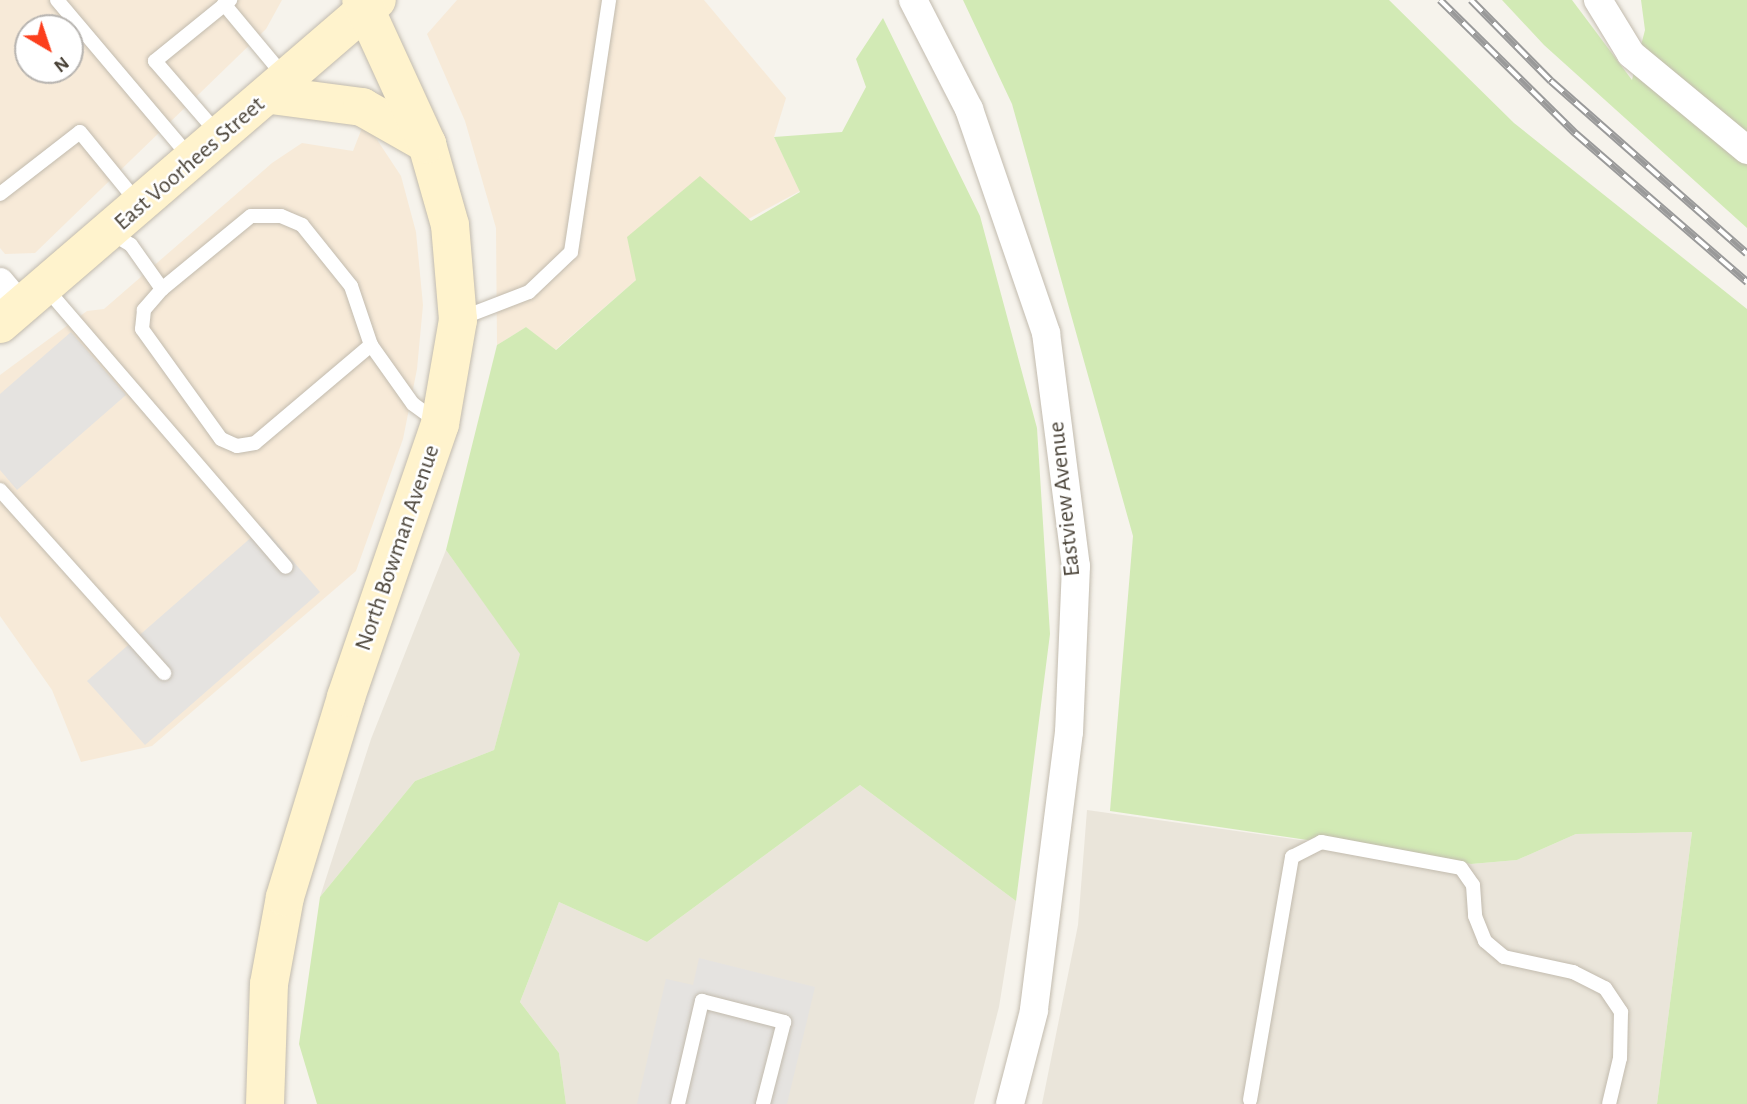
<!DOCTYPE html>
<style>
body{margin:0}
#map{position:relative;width:1747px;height:1104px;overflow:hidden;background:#f6f3ec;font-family:"Alegreya Sans",sans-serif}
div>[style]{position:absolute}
.residential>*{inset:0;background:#eae5da}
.commercial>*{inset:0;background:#f7ead8}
.green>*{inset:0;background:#d2eab5}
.parking>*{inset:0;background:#e5e3e0}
.roads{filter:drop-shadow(0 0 2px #c2bbae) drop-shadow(0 0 2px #c2bbae)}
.lane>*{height:14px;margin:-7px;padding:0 7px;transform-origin:7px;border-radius:7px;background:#fff}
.street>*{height:28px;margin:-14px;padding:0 14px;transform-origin:14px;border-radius:14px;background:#fff}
.secondary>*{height:38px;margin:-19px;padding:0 19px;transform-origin:19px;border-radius:19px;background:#fff3cd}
.rail>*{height:8px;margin-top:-4px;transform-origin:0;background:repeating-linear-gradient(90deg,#fff 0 16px,#9a9a9a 0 32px);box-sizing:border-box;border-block:2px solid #9a9a9a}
span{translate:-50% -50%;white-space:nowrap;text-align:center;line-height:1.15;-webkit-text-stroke:5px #fff;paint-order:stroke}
.street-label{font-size:24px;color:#4b4439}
.north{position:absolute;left:14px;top:14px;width:70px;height:70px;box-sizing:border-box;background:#fff;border:2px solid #b7b4b0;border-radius:50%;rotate:141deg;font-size:19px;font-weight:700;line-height:28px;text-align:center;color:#4b4439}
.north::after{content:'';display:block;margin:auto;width:24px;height:32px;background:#fc3f1d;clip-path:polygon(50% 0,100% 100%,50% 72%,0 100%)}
</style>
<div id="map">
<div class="residential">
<i style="clip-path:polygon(446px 550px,521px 654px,494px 750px,415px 781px,320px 897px,371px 739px)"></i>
<i style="clip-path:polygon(860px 785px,1016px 901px,999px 1007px,974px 1104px,566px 1104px,559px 1053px,520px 1002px,559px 902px,647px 942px)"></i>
<i style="clip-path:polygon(1087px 810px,1471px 864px,1517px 860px,1576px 834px,1692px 832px,1657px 1104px,1042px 1104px,1078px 925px)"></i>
</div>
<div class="commercial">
<i style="clip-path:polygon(evenodd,0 0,282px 0,266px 29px,35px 253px,5px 254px,0 248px,0 0,28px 28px,70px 28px,70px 70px,28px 70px,28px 28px)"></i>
<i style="clip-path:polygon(457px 0,704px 0,786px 98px,774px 137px,800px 191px,636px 280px,555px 350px,526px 327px,497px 345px,496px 228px,465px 121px,427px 34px)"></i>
<i style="clip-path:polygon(362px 128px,372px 132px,401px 176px,416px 232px,423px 305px,417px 369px,403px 439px,356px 571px,152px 746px,81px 762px,52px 690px,0 616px,0 375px,87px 311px,104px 309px,272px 163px,302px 143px,353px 151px)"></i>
</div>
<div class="green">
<i style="clip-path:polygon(963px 0,1389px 0,1514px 123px,1747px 309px,1747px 1104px,1657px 1104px,1692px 832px,1576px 834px,1517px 860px,1471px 864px,1110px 811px,1133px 536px,1012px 104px)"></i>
<i style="clip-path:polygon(1502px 0,1572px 0,1632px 80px,1645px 30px,1641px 0,1747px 0,1747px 228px,1544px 45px)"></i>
<i style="clip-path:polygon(883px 18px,980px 216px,1037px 428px,1050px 634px,1016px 901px,860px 785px,647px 942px,559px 902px,520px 1002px,559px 1053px,566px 1104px,317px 1104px,299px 1044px,320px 897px,415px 781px,494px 750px,520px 654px,446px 550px,497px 345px,526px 327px,556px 350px,636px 280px,627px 237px,700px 176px,751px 221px,800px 192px,774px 137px,842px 132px,866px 87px,856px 59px)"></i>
</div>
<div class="parking">
<i style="clip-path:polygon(71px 332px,126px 395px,17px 490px,0 470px,0 394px)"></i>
<i style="clip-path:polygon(263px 527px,320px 592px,145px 745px,87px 681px)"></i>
<i style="clip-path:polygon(699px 958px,815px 987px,787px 1104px,637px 1104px,666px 979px,693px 985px)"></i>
</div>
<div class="roads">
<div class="lane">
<i style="left:57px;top:0;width:209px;rotate:49.8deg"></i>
<i style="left:224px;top:4px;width:94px;rotate:50.2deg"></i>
<i style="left:219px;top:135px;width:98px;rotate:-130.9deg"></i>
<i style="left:155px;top:61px;width:97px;rotate:-39.1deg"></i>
<i style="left:0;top:194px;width:101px;rotate:-37.8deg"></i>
<i style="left:80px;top:132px;width:92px;rotate:50.8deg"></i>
<i style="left:111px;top:233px;width:23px;rotate:31deg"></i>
<i style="left:131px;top:245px;width:54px;rotate:54.8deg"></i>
<i style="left:162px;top:289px;width:115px;rotate:-39.4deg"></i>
<i style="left:251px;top:216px;width:30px"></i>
<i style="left:281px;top:216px;width:23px;rotate:23deg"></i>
<i style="left:302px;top:225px;width:78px;rotate:51.2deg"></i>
<i style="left:351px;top:286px;width:62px;rotate:71.3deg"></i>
<i style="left:371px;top:345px;width:72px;rotate:54.6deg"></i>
<i style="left:413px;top:404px;width:29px;rotate:36deg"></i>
<i style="left:45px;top:287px;width:369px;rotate:49.3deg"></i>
<i style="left:162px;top:289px;width:28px;rotate:131deg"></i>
<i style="left:144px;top:310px;width:19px;rotate:96deg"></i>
<i style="left:142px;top:329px;width:135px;rotate:54.3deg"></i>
<i style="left:221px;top:439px;width:17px;rotate:24deg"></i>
<i style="left:237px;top:446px;width:18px;rotate:-9deg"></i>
<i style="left:255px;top:443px;width:152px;rotate:-40.2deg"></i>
<i style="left:459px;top:319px;width:75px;rotate:-21.1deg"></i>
<i style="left:529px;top:292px;width:58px;rotate:-43.6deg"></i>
<i style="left:571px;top:252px;width:255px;rotate:-81.4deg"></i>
<i style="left:0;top:490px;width:246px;rotate:48.1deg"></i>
<i style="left:1250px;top:1100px;width:247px;rotate:-80.2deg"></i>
<i style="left:1292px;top:857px;width:33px;rotate:-27deg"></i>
<i style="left:1321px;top:842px;width:142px;rotate:10.5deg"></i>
<i style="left:1461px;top:868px;width:21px;rotate:55deg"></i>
<i style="left:1473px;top:885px;width:31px;rotate:86deg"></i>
<i style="left:1475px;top:916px;width:27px;rotate:68deg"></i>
<i style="left:1485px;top:941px;width:25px;rotate:40deg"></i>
<i style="left:1504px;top:957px;width:71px;rotate:12.3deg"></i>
<i style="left:1573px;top:972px;width:36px;rotate:27deg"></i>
<i style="left:1605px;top:988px;width:29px;rotate:56deg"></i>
<i style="left:1621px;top:1012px;width:46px;rotate:91.2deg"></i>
<i style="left:1620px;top:1058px;width:47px;rotate:103.4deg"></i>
<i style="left:678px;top:1104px;width:106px;rotate:-76.9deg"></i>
<i style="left:702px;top:1001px;width:85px;rotate:14.4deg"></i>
<i style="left:784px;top:1022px;width:85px;rotate:104.4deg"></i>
</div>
<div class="street">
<i style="left:913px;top:0;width:123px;rotate:62.8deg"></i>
<i style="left:969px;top:109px;width:237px;rotate:71deg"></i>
<i style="left:1046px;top:333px;width:235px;rotate:82.7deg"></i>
<i style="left:1076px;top:566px;width:166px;rotate:92.4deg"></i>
<i style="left:1069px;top:732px;width:281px;rotate:97.2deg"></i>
<i style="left:1034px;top:1011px;width:96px;rotate:104.5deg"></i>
<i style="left:1598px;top:0;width:63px;rotate:58.6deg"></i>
<i style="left:1631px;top:54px;width:151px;rotate:39.6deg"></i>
<i style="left:0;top:282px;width:33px;rotate:50deg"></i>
</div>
<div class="secondary">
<i style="left:271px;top:95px;width:92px;rotate:7.5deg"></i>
<i style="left:362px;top:107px;width:75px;rotate:29.6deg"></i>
<i style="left:0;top:324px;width:497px;rotate:-40.7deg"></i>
<i style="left:265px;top:1104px;width:120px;rotate:-88.1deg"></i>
<i style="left:269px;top:984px;width:88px;rotate:-79.6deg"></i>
<i style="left:285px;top:897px;width:209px;rotate:-73deg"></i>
<i style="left:346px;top:697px;width:289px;rotate:-71deg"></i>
<i style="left:440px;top:424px;width:106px;rotate:-80.2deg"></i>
<i style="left:458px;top:320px;width:95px;rotate:-94.8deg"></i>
<i style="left:450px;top:225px;width:84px;rotate:-105.9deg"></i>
<i style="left:427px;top:144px;width:158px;rotate:-114.6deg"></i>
</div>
</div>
<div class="rail">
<i style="left:1440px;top:0;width:190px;rotate:44.6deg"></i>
<i style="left:1575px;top:133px;width:228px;rotate:40.9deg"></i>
<i style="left:1471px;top:0;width:114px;rotate:45.4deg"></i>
<i style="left:1551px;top:81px;width:261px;rotate:41.4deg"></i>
</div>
<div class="street-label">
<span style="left:190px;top:164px;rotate:-41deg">East Voorhees Street</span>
<span style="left:1065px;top:499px;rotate:-96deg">Eastview Avenue</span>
<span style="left:398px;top:548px;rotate:-71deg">North Bowman Avenue</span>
</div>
<div class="north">N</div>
</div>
